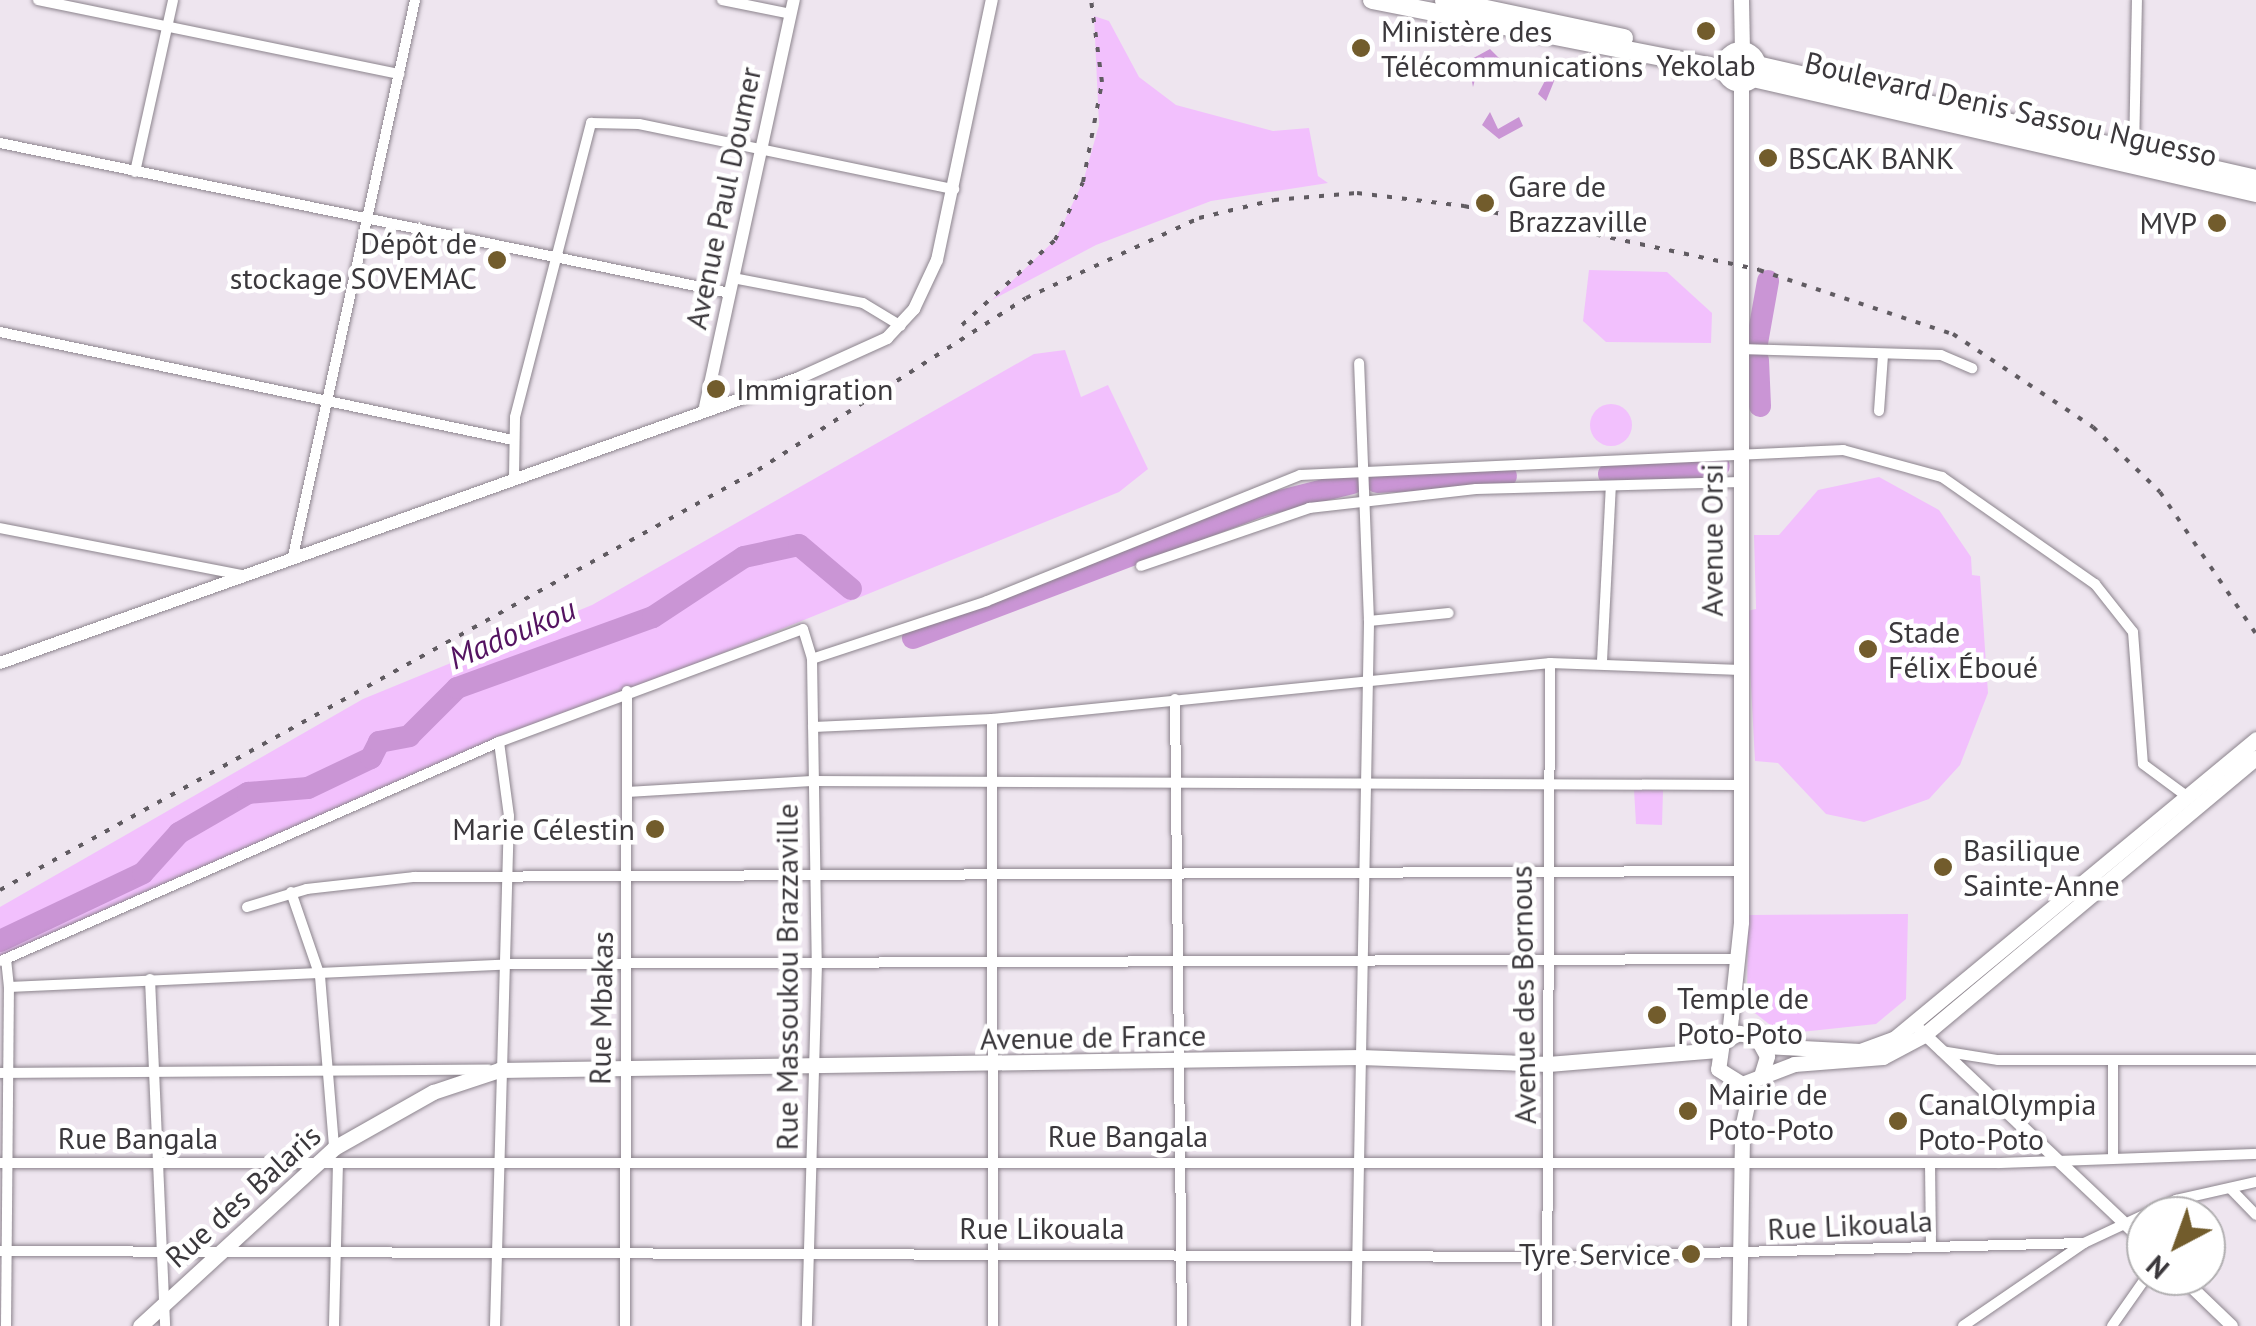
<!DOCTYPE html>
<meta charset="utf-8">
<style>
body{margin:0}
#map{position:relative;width:2256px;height:1326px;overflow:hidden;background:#eee5ef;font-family:"PT Sans",sans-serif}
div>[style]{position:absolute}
.green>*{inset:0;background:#f2c0fd}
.round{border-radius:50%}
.water>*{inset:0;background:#ca95d5}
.river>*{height:22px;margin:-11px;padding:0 11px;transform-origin:11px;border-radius:11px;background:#ca95d5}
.roads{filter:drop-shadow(0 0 2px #8c848d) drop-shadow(0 0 2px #8c848d)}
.minor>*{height:10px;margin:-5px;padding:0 5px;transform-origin:5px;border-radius:5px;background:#fff}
.tertiary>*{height:12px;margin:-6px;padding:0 6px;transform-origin:6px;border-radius:6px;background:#fff}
.secondary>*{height:15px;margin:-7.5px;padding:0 7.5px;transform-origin:7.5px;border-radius:7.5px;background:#fff}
.primary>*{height:18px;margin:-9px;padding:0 9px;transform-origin:9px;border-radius:9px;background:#fff}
.primary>.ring{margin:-9px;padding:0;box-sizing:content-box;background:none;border:18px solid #fff;border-radius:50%}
.rail>*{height:4px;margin-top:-2px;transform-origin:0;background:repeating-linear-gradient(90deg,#605b61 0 5px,transparent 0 15px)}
.dots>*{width:28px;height:28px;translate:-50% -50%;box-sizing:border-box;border:5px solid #fff;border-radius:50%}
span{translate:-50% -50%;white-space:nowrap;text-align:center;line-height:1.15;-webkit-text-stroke:9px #fff;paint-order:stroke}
.poi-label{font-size:30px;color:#3b383c}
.left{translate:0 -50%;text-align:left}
.right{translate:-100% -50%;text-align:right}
.street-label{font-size:30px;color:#3b383c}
.water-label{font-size:32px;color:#541361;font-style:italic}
.north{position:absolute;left:2126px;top:1196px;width:100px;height:100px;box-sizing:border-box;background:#fff;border:2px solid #b1afb1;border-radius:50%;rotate:221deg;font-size:28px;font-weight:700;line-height:40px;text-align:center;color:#3b383c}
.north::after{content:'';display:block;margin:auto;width:35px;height:45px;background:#725c2c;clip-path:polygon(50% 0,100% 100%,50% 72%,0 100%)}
</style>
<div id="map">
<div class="green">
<i style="clip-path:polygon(1094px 16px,1109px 21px,1139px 77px,1176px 105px,1273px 131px,1309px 128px,1318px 176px,1328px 183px,1211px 201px,1096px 245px,992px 300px,1055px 240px,1083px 182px,1099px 125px)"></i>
<i style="clip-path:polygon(1589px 270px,1667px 272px,1712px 313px,1711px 343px,1606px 342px,1583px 321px)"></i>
<i style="clip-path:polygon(1065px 350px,1081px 397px,1108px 385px,1148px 469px,1119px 492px,312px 820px,0 962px,0 907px,363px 699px,592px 605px,1034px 354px)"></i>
<i class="round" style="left:1590px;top:404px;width:42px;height:42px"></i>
<i style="clip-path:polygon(1879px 477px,1939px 510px,1971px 557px,1972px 575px,1980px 576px,1988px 693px,1960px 765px,1929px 799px,1864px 822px,1826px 814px,1778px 763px,1755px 761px,1747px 611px,1756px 609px,1754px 535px,1779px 535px,1818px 490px)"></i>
<i style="clip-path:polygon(1634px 789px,1663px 790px,1662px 825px,1636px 824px)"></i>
<i style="clip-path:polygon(1908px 914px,1906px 999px,1876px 1024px,1782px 1034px,1747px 1007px,1748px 915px)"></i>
</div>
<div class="water">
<i style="clip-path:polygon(1490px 49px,1501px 60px,1480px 60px,1473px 87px,1468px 61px)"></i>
<i style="clip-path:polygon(1538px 58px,1557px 74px,1546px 101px,1538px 94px,1548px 75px,1529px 66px)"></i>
<i style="clip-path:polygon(1490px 112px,1498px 129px,1519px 117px,1523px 126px,1499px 139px,1482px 125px)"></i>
</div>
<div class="river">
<i style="left:1757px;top:343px;width:63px;rotate:-79.9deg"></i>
<i style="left:1758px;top:360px;width:46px;rotate:87.5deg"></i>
<i style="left:1609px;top:474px;width:110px;rotate:-4.2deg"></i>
<i style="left:1377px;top:482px;width:129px;rotate:-2.7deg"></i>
<i style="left:913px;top:638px;width:371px;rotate:-20.8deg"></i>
<i style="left:1260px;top:506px;width:95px;rotate:-14deg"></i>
<i style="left:0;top:941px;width:158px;rotate:-25.4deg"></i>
<i style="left:143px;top:873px;width:54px;rotate:-48deg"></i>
<i style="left:179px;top:833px;width:80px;rotate:-30.1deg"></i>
<i style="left:248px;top:793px;width:60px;rotate:-4.8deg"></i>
<i style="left:308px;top:788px;width:70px;rotate:-25.5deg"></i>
<i style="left:371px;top:758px;width:18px;rotate:-63deg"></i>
<i style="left:379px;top:742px;width:31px;rotate:-11deg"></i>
<i style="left:409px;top:736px;width:68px;rotate:-45deg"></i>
<i style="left:457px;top:688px;width:208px;rotate:-19.9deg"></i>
<i style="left:653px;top:617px;width:109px;rotate:-33.4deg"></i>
<i style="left:744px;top:557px;width:56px;rotate:-12.3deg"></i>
<i style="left:799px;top:545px;width:68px;rotate:40.2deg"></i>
</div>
<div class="roads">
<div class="minor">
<i style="left:38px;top:0;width:369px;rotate:11.6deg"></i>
<i style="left:722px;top:0;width:70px;rotate:11.5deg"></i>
<i style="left:0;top:143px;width:745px;rotate:11.61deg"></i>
<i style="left:2134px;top:154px;width:154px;rotate:-88.9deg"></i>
<i style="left:135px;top:172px;width:176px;rotate:-77.5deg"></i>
<i style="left:733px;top:278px;width:132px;rotate:10.9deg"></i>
<i style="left:863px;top:303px;width:44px;rotate:31.2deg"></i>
<i style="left:0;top:332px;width:524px;rotate:11.89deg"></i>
<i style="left:1740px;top:349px;width:201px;rotate:1.7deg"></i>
<i style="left:1941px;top:355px;width:34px;rotate:23deg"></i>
<i style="left:1879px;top:411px;width:56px;rotate:-85.9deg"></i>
<i style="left:514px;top:476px;width:59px;rotate:-89deg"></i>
<i style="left:515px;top:417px;width:304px;rotate:-75.5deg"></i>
<i style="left:591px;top:123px;width:48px;rotate:1.2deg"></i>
<i style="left:639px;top:124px;width:322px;rotate:11.7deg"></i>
<i style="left:0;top:528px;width:246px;rotate:11deg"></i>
<i style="left:293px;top:556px;width:569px;rotate:-77.62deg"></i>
<i style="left:1141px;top:566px;width:178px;rotate:-19deg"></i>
<i style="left:1309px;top:508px;width:168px;rotate:-6.5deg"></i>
<i style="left:1476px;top:489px;width:265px;rotate:-1.5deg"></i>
<i style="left:1369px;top:621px;width:80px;rotate:-5.7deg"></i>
<i style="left:812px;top:659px;width:184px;rotate:-18.3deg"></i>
<i style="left:987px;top:601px;width:337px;rotate:-21.9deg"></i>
<i style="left:1300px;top:475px;width:544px;rotate:-2.64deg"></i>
<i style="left:1843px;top:450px;width:103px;rotate:15.3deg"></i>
<i style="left:1942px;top:477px;width:187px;rotate:35deg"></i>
<i style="left:2095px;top:584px;width:61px;rotate:51.6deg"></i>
<i style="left:2133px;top:632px;width:132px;rotate:85.7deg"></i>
<i style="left:2143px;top:764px;width:52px;rotate:36.4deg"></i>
<i style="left:1602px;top:661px;width:175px;rotate:-87.1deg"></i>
<i style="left:1175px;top:699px;width:627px;rotate:89.36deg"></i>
<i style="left:992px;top:719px;width:607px;rotate:89.91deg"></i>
<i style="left:813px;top:727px;width:179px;rotate:-2.6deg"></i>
<i style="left:992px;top:719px;width:561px;rotate:-5.73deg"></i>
<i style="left:1550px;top:663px;width:191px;rotate:2.1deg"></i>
<i style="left:627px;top:792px;width:185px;rotate:-3.4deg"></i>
<i style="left:812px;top:781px;width:927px;rotate:0.25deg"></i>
<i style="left:291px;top:892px;width:89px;rotate:71deg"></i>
<i style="left:320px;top:976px;width:173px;rotate:85.3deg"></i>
<i style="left:247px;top:907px;width:63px;rotate:-16.7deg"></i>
<i style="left:307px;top:889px;width:108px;rotate:-6.4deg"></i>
<i style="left:414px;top:877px;width:1326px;rotate:-0.26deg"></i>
<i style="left:6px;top:959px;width:28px;rotate:84deg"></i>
<i style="left:9px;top:987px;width:498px;rotate:-2.6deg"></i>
<i style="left:506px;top:964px;width:1232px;rotate:-0.23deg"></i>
<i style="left:1px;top:961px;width:544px;rotate:-23.74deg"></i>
<i style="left:499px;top:742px;width:324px;rotate:-20.4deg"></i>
<i style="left:803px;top:629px;width:31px;rotate:73deg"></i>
<i style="left:812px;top:659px;width:304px;rotate:89.1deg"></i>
<i style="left:817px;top:963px;width:363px;rotate:91.6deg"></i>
<i style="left:150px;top:979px;width:347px;rotate:87.5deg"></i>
<i style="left:1941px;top:1051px;width:58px;rotate:9deg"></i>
<i style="left:1998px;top:1060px;width:258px"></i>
<i style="left:2113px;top:1061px;width:97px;rotate:90deg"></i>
<i style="left:0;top:1073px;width:488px;rotate:-0.4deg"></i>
<i style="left:0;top:1163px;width:1999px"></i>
<i style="left:1999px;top:1163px;width:257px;rotate:-2deg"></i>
<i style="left:1930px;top:1163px;width:82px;rotate:89.3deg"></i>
<i style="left:2231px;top:1189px;width:36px;rotate:46deg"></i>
<i style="left:0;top:1251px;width:1549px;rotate:0.22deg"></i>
<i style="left:1549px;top:1257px;width:535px;rotate:-1.5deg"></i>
<i style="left:6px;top:1326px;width:339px;rotate:-89.5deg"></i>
<i style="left:334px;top:1326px;width:162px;rotate:-88.6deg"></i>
<i style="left:495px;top:1326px;width:510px;rotate:-88.43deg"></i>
<i style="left:509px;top:816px;width:75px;rotate:-97.7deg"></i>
<i style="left:625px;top:1326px;width:635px;rotate:-89.82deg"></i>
<i style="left:1356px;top:1326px;width:705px;rotate:-88.94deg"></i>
<i style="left:1369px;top:621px;width:258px;rotate:-92.2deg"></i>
<i style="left:1547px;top:1326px;width:663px;rotate:-89.74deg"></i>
<i style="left:1963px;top:1326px;width:147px;rotate:-34.4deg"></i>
<i style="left:2084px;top:1243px;width:102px;rotate:-25.1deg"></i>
<i style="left:2176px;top:1200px;width:82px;rotate:-12.7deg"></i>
<i style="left:2112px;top:1326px;width:61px;rotate:-55deg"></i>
</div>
<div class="tertiary">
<i style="left:705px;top:407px;width:417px;rotate:-77.7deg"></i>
<i style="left:0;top:663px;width:848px;rotate:-19.63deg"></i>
<i style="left:799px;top:378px;width:97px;rotate:-24.4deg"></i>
<i style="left:887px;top:338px;width:40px;rotate:-47deg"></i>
<i style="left:914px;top:309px;width:54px;rotate:-64.9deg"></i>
<i style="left:937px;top:260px;width:266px;rotate:-78.1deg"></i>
<i style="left:1919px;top:1029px;width:313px;rotate:43.4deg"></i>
<i style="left:2180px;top:1276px;width:72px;rotate:43.9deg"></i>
</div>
<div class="secondary">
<i style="left:1741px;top:0;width:51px;rotate:88.9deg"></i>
<i style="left:1729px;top:1035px;width:114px;rotate:-83.9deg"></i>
<i style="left:1741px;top:922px;width:839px;rotate:-90deg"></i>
<i style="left:1764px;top:1046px;width:96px;rotate:3deg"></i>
<i style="left:1860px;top:1051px;width:37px;rotate:-20deg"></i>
<i style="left:1895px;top:1038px;width:469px;rotate:-39.6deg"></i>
<i style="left:1761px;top:1076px;width:21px;rotate:-73deg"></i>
<i style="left:1767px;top:1056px;width:21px;rotate:-119deg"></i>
<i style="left:1757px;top:1038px;width:19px;rotate:-164deg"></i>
<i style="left:1739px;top:1033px;width:19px;rotate:152deg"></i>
<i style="left:1722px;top:1042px;width:27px;rotate:98deg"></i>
<i style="left:1718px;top:1069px;width:28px;rotate:32deg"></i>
<i style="left:1742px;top:1084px;width:56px;rotate:-21deg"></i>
<i style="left:1794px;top:1064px;width:89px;rotate:-4.5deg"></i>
<i style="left:1883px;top:1057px;width:47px;rotate:-28.2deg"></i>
<i style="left:1924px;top:1035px;width:433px;rotate:-39.9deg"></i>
<i style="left:140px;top:1326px;width:263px;rotate:-42.5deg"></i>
<i style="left:334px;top:1148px;width:114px;rotate:-29.5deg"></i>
<i style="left:433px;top:1092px;width:70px;rotate:-18.4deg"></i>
<i style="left:499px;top:1070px;width:861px;rotate:-0.87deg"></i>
<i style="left:1360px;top:1057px;width:188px;rotate:2.1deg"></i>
<i style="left:1548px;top:1064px;width:170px;rotate:-4.7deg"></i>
<i style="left:1739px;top:1326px;width:198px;rotate:-89.1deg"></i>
<i style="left:1742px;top:1128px;width:47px;rotate:-77.7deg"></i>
</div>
<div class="primary">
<i style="left:1372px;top:0;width:360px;rotate:11.1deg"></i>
<i style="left:1444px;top:0;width:184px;rotate:11.9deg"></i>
<i class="ring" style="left:1725px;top:51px;width:14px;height:14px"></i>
<i style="left:1757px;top:65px;width:512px;rotate:12.87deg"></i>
<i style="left:1753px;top:78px;width:516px;rotate:12.88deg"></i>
</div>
</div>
<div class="rail">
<i style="left:962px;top:325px;width:126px;rotate:-42.4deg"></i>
<i style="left:1055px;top:240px;width:64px;rotate:-64.2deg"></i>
<i style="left:1083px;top:182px;width:102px;rotate:-79.2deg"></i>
<i style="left:1102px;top:82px;width:83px;rotate:-97.6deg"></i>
<i style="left:0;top:890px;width:867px;rotate:-28.99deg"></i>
<i style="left:758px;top:470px;width:318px;rotate:-32.7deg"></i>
<i style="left:1026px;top:298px;width:191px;rotate:-24.8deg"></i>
<i style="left:1199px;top:218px;width:77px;rotate:-13.5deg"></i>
<i style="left:1274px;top:200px;width:83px;rotate:-4.8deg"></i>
<i style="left:1357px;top:193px;width:108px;rotate:6.9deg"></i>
<i style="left:1464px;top:206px;width:302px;rotate:12.2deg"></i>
<i style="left:1759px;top:270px;width:204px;rotate:18.3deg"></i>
<i style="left:1953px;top:334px;width:168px;rotate:33.6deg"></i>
<i style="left:2093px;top:427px;width:93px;rotate:44.1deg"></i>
<i style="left:2160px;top:492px;width:171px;rotate:55.9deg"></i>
</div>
<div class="dots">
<i style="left:1706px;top:31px;background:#725c2c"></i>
<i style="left:1361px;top:48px;background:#725c2c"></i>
<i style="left:1768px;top:158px;background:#725c2c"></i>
<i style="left:1485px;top:203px;background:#725c2c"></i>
<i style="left:2217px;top:223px;background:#725c2c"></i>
<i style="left:497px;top:260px;background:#725c2c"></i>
<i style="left:716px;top:389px;background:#725c2c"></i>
<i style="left:1868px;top:649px;background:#725c2c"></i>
<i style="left:655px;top:829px;background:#725c2c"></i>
<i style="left:1943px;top:867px;background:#725c2c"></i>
<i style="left:1657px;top:1015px;background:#725c2c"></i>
<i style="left:1688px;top:1111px;background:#725c2c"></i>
<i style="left:1898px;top:1121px;background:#725c2c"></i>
<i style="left:1691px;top:1254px;background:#725c2c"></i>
</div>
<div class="poi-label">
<span class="left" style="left:1381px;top:48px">Ministère des<br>Télécommunications</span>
<span style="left:1706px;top:65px">Yekolab</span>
<span class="left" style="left:1788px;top:158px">BSCAK BANK</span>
<span class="left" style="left:1508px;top:203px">Gare de<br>Brazzaville</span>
<span class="right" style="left:2197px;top:223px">MVP</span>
<span class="right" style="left:477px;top:260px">Dépôt de<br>stockage SOVEMAC</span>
<span class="left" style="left:736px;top:389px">Immigration</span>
<span class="left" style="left:1888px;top:649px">Stade<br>Félix Éboué</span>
<span class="right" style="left:635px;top:829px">Marie Célestin</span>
<span class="left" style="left:1963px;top:867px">Basilique<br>Sainte-Anne</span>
<span class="left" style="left:1677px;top:1015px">Temple de<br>Poto-Poto</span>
<span class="left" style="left:1708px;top:1111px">Mairie de<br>Poto-Poto</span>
<span class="left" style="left:1918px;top:1121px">CanalOlympia<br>Poto-Poto</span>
<span class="right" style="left:1671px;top:1254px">Tyre Service</span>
</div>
<div class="street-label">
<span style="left:2011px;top:109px;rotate:13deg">Boulevard Denis Sassou Nguesso</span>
<span style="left:723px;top:198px;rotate:-78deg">Avenue Paul Doumer</span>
<span style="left:1712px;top:540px;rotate:-90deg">Avenue Orsi</span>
<span style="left:787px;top:977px;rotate:-90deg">Rue Massoukou Brazzaville</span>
<span style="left:1523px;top:995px;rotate:-91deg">Avenue des Bornous</span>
<span style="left:601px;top:1008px;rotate:-89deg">Rue Mbakas</span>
<span style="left:1093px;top:1037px;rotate:-1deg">Avenue de France</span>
<span style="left:1128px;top:1136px">Rue Bangala</span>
<span style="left:138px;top:1138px">Rue Bangala</span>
<span style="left:243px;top:1196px;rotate:-42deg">Rue des Balaris</span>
<span style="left:1850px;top:1225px;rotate:-3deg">Rue Likouala</span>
<span style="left:1042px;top:1228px">Rue Likouala</span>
</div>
<div class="water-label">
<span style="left:512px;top:633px;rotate:-23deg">Madoukou</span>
</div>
<div class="north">N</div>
</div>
